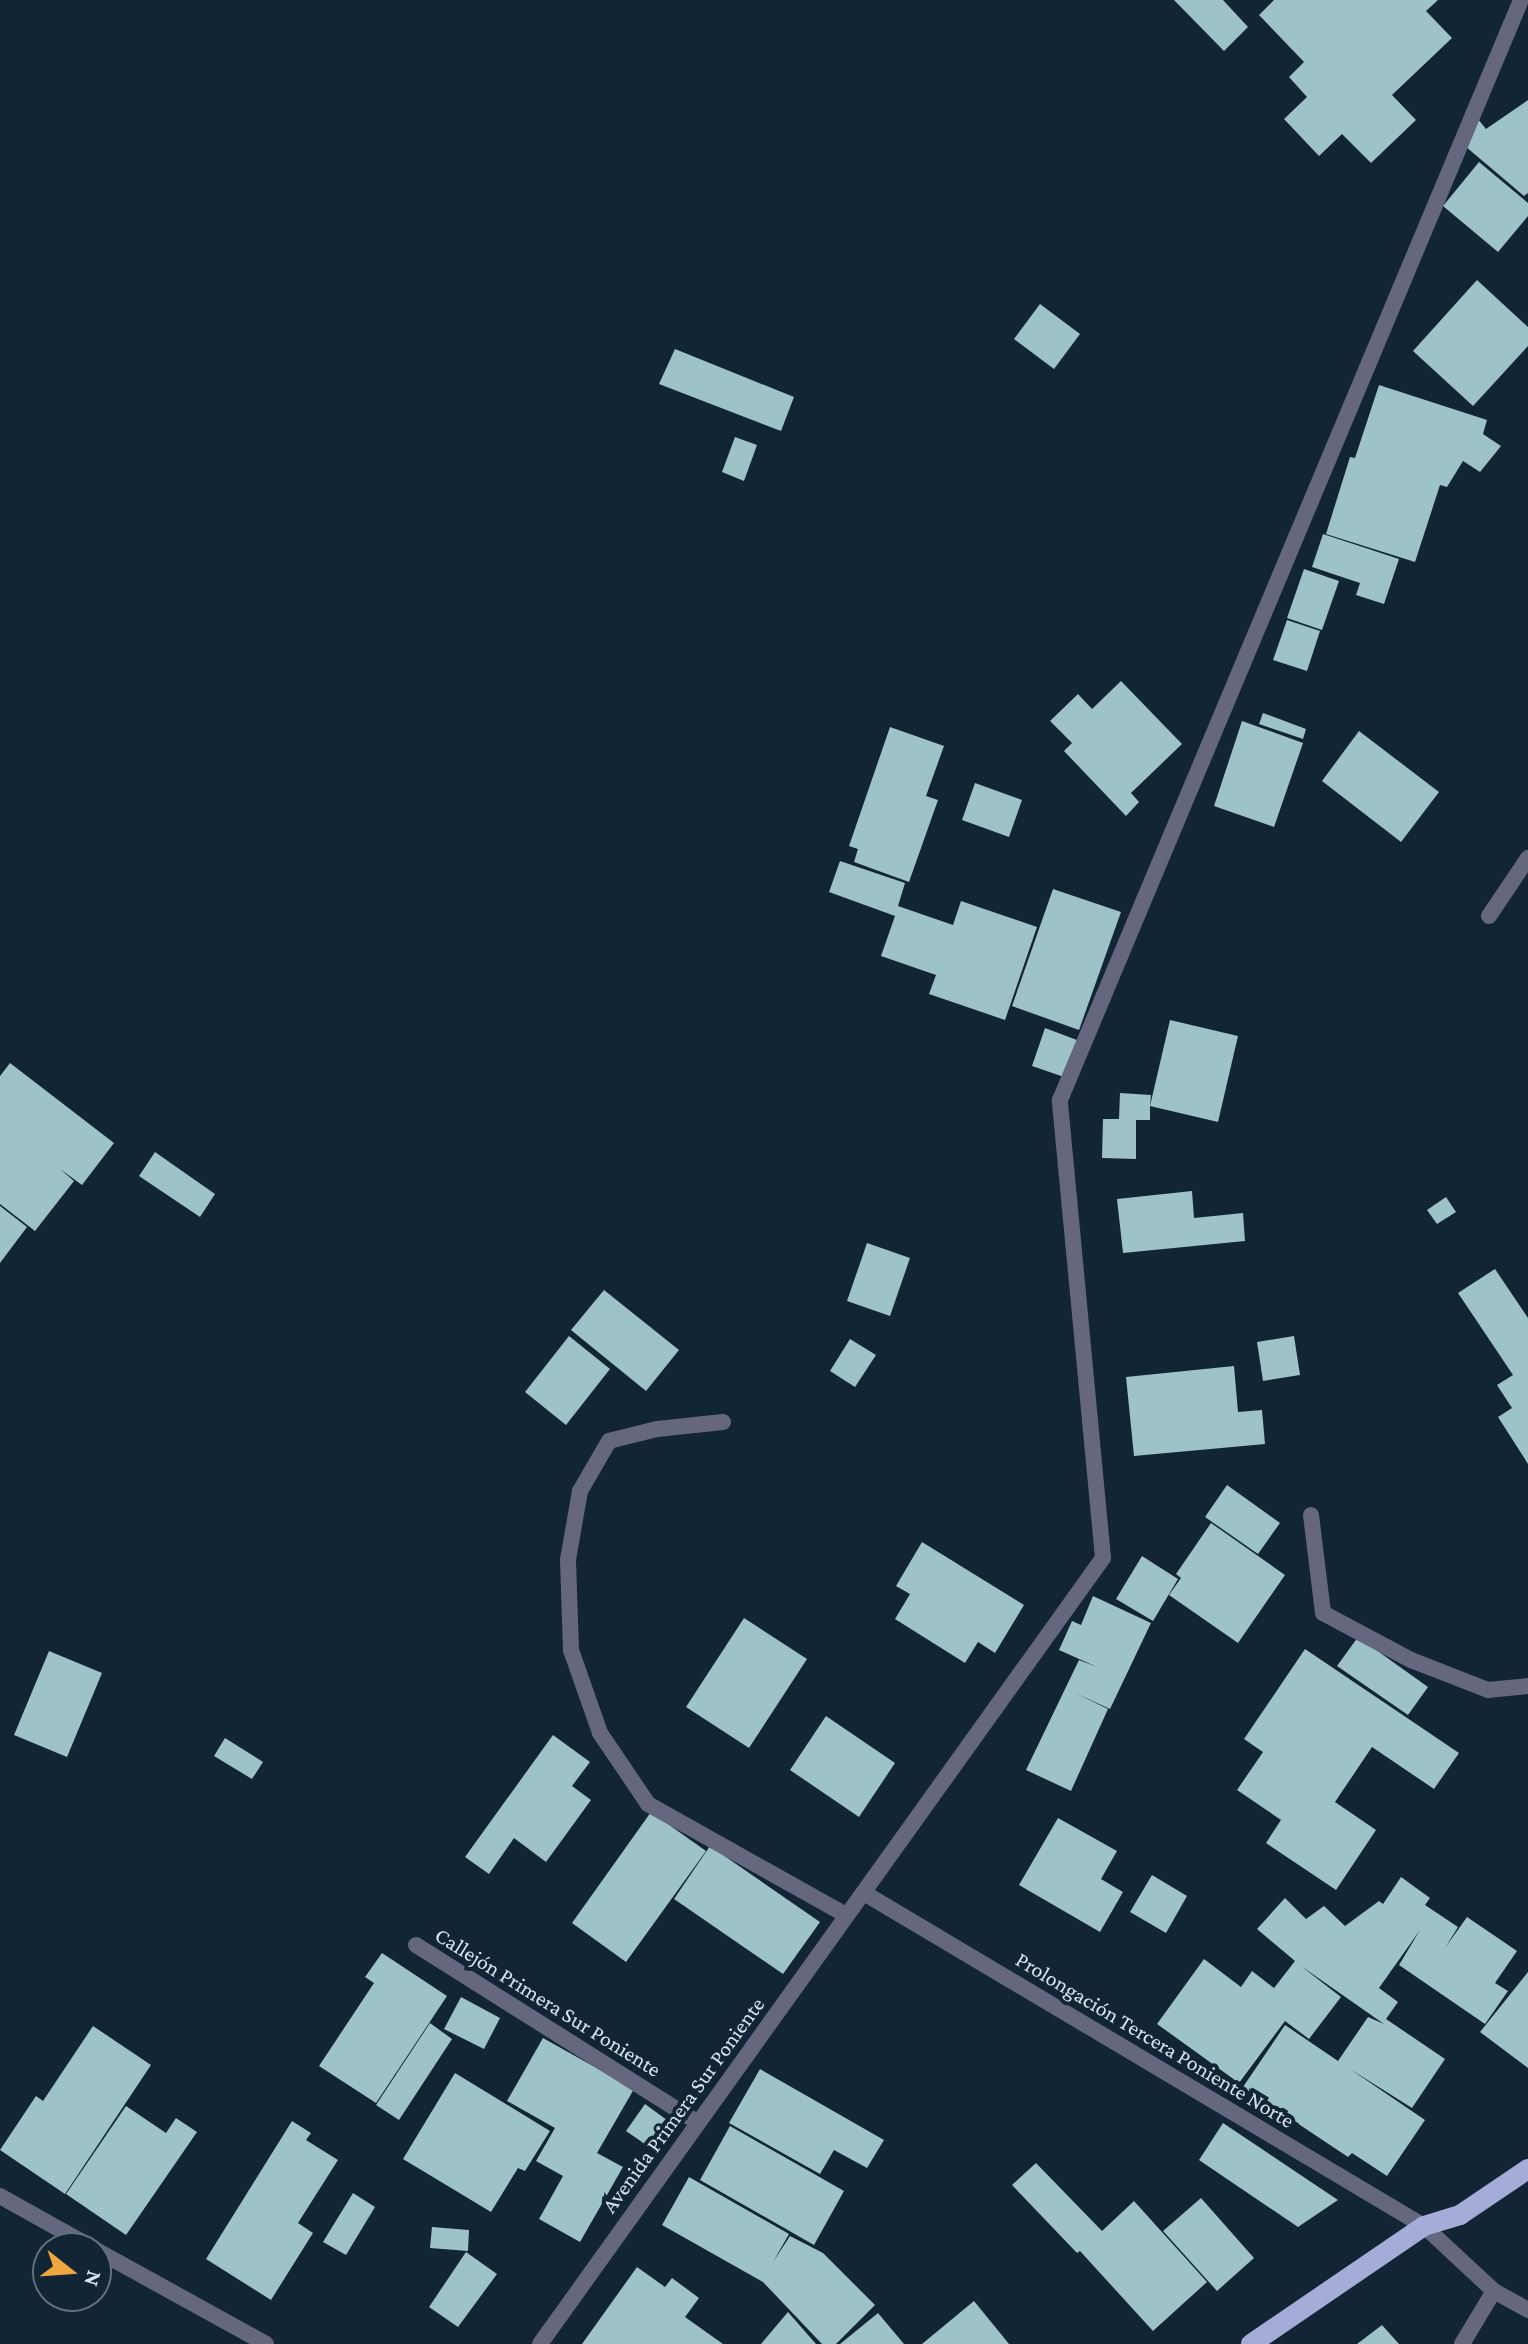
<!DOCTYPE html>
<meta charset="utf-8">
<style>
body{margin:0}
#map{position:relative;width:1528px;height:2344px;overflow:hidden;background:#112535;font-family:"Crimson Pro",serif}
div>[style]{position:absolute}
.building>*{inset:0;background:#9dc2c8}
.service>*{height:16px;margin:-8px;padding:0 8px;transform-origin:8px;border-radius:8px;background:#64677d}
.minor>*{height:16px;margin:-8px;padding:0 8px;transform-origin:8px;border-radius:8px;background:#64677d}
.primary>*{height:20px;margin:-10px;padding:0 10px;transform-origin:10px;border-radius:10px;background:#a5acd8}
span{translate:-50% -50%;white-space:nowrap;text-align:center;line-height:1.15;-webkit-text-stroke:8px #112535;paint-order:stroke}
.street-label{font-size:22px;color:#d6e3ee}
.north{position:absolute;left:32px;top:2232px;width:80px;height:80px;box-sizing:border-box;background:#112535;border:2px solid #60717f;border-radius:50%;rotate:107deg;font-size:22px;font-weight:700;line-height:32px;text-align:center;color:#d6e3ee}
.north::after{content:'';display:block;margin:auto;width:28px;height:36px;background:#f0a63f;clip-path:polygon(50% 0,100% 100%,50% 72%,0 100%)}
</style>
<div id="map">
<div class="building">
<i style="clip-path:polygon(1174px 0,1223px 0,1248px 27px,1224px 51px)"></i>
<i style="clip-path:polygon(1274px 0,1438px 0,1426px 11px,1452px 38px,1392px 95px,1416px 120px,1371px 163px,1342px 134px,1319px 156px,1284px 119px,1307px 97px,1289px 77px,1304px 62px,1259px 15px)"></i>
<i style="clip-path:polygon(1528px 100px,1528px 193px,1524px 196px,1465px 146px,1478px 119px,1486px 129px)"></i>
<i style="clip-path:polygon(1479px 162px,1528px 203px,1528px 216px,1498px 252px,1443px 206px)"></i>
<i style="clip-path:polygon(1477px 280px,1528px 327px,1528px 346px,1473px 406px,1413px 351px)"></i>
<i style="clip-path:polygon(1040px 304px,1080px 334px,1054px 369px,1014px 339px)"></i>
<i style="clip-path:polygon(675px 349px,794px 397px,781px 431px,659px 384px)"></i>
<i style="clip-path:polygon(1379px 385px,1487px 420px,1483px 434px,1501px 446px,1480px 472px,1463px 461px,1447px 487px,1440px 485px,1415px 562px,1326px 534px,1350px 457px,1355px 458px)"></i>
<i style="clip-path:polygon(735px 437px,757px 445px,744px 481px,722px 472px)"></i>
<i style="clip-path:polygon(1323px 534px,1399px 559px,1384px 604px,1356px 595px,1360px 583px,1312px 567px)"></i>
<i style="clip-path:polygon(1304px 569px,1339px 581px,1322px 630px,1287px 618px)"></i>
<i style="clip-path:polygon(1287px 620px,1320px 631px,1307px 671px,1273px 660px)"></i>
<i style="clip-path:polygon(1121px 681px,1182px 744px,1131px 793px,1139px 802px,1126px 816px,1064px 751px,1072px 743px,1050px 721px,1078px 694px,1092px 709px)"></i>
<i style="clip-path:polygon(1263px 713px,1306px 729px,1303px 739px,1259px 724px)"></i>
<i style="clip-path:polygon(1242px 721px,1303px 743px,1274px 827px,1214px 806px)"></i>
<i style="clip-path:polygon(890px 727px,944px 746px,926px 796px,938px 800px,909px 882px,854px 862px,858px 849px,849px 846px)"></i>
<i style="clip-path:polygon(1359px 731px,1439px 792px,1401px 842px,1322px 781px)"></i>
<i style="clip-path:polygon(975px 783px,1022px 800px,1009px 837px,962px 820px)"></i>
<i style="clip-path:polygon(840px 861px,905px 883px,898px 906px,953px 925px,961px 901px,1037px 927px,1005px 1020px,929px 994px,936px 975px,881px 956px,895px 916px,829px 892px)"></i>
<i style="clip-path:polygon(1053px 889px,1121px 912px,1079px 1030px,1012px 1006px)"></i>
<i style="clip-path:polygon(1170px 1020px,1238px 1036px,1218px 1122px,1150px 1106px,1150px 1120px,1136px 1120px,1136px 1159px,1102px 1158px,1103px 1119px,1119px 1119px,1120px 1093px,1151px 1095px,1150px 1106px)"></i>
<i style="clip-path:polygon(1045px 1028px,1077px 1040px,1064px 1077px,1032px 1066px)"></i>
<i style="clip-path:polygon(10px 1063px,114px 1143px,82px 1185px,60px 1169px,74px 1181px,35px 1231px,0 1204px,0 1076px)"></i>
<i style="clip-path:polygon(155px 1152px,215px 1194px,200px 1217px,139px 1176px)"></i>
<i style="clip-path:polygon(1192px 1191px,1194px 1218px,1243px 1213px,1245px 1241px,1123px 1253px,1117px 1199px)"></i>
<i style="clip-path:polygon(1446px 1197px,1456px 1212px,1437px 1224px,1427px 1210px)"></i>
<i style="clip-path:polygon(0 1206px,27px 1227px,0 1263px)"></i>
<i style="clip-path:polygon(867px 1243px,910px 1258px,890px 1316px,847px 1301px)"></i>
<i style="clip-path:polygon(1495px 1269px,1528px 1318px,1528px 1464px,1498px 1417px,1512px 1408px,1497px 1385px,1513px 1375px,1458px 1293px)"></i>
<i style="clip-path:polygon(604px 1290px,679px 1350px,646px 1391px,571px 1330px)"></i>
<i style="clip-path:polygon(569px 1336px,610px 1369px,566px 1425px,525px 1392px)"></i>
<i style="clip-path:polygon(1294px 1336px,1300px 1375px,1263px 1381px,1257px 1342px)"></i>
<i style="clip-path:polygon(850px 1339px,876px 1355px,855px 1387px,830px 1371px)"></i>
<i style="clip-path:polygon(1234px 1366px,1238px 1412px,1262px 1410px,1265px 1444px,1134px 1456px,1126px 1377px)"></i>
<i style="clip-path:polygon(1227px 1485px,1280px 1523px,1258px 1554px,1205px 1517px)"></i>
<i style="clip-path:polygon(1211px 1523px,1285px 1575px,1238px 1643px,1169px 1595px,1181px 1578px,1176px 1574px)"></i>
<i style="clip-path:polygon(922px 1542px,1024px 1605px,995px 1653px,978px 1642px,965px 1663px,895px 1619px,910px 1594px,896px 1586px)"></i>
<i style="clip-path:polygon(1142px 1556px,1178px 1579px,1153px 1621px,1116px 1599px)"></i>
<i style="clip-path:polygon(1093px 1596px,1151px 1623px,1110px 1709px,1075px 1693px,1108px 1709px,1071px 1791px,1026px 1770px,1079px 1660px,1097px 1667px,1059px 1650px,1072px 1621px,1081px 1625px)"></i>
<i style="clip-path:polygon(744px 1618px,807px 1659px,749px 1748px,686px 1707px)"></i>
<i style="clip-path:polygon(1358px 1637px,1428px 1687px,1408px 1715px,1337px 1666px)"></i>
<i style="clip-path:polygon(1305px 1649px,1459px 1753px,1434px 1789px,1372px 1747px,1335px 1802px,1376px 1830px,1336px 1890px,1266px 1843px,1281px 1820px,1237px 1790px,1263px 1752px,1244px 1739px)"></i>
<i style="clip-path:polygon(49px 1651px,102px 1673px,67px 1757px,14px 1735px)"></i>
<i style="clip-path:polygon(826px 1716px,895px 1763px,859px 1817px,790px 1770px)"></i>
<i style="clip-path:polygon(553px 1735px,590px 1762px,572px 1786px,591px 1800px,546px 1862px,514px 1838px,489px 1874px,465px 1857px)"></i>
<i style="clip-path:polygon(225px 1738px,263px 1762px,252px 1779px,214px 1756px)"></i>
<i style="clip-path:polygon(651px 1812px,706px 1851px,626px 1962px,572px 1923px)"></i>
<i style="clip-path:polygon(1058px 1818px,1117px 1851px,1101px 1879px,1123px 1892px,1100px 1932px,1019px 1885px)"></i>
<i style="clip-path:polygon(710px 1846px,820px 1922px,783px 1974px,674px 1899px)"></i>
<i style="clip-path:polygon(1152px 1875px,1187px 1896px,1166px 1933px,1130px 1912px)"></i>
<i style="clip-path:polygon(1401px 1877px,1430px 1898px,1425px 1905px,1458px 1927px,1445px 1948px,1467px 1917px,1517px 1951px,1495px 1983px,1508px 1991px,1485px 2024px,1399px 1965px,1420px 1930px,1379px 1988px,1398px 2002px,1386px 2019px,1445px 2059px,1412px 2108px,1350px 2069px,1425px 2120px,1387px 2176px,1352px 2153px,1348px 2157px,1243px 2087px,1285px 2025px,1338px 2061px,1368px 2017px,1384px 2024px,1301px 1966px,1341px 1997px,1309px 2039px,1285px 2021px,1239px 2083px,1157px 2024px,1204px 1959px,1241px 1987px,1252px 1971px,1274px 1988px,1295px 1961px,1257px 1929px,1285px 1898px,1306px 1919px,1324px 1906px,1345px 1926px,1379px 1901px,1383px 1904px)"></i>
<i style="clip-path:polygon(382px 1953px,447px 1996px,376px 2103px,319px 2066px,374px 1983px,365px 1977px)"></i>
<i style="clip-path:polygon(1528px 1972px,1528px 2068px,1480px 2032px)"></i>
<i style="clip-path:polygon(461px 1997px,500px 2018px,484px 2049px,444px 2029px)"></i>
<i style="clip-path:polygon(430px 2023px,452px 2039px,399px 2120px,376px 2105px)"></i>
<i style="clip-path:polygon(93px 2026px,151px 2065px,65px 2194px,0 2150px,36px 2096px,43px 2101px)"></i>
<i style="clip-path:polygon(543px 2038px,634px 2089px,597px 2153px,623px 2167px,580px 2242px,539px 2219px,563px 2176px,536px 2161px,555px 2128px,507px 2101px)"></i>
<i style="clip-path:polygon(760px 2069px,884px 2140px,867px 2168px,834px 2150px,820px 2174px,729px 2123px)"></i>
<i style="clip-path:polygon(455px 2073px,550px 2131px,525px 2171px,518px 2168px,491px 2212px,403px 2159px)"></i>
<i style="clip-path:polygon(645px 2104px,671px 2123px,652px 2149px,626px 2131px)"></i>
<i style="clip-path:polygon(126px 2106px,166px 2133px,176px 2118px,197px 2132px,126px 2235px,66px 2194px)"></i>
<i style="clip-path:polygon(292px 2121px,311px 2133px,306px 2140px,338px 2160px,298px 2223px,313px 2233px,271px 2300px,206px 2259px)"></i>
<i style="clip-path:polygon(1223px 2123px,1338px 2200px,1298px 2227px,1199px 2160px)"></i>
<i style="clip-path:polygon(730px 2126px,844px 2191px,814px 2245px,700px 2180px)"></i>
<i style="clip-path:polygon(1036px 2163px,1102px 2231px,1134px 2201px,1207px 2282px,1153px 2331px,1080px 2251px,1077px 2253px,1012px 2185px)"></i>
<i style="clip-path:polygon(689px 2177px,789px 2234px,773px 2262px,790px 2236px,823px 2253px,875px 2305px,836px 2344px,822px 2344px,763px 2282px,662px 2225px)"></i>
<i style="clip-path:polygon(353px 2193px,375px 2207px,346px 2255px,323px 2242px)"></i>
<i style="clip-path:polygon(1201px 2198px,1254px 2258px,1217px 2291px,1163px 2231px)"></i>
<i style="clip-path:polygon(432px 2227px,469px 2230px,468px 2251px,430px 2248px)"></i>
<i style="clip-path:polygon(466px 2252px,497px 2274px,458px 2327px,429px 2307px)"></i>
<i style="clip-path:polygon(637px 2267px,665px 2287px,672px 2278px,699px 2298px,685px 2317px,723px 2344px,582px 2344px)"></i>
<i style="clip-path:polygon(974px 2301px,1009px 2344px,922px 2344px)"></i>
<i style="clip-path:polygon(788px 2312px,816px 2344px,761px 2344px)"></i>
<i style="clip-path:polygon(878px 2313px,904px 2344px,840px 2344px)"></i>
<i style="clip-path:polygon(1382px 2325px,1399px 2344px,1357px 2344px)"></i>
</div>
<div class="service">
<i style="left:1311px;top:1515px;width:99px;rotate:83deg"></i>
<i style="left:1323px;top:1613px;width:100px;rotate:28.1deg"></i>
<i style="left:1411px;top:1660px;width:83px;rotate:21.3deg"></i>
<i style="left:1488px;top:1690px;width:40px;rotate:-5.7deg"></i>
</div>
<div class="minor">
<i style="left:1489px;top:916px;width:70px;rotate:-56.1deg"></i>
<i style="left:723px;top:1422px;width:66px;rotate:173.9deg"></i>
<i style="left:657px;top:1429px;width:49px;rotate:166deg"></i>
<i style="left:609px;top:1441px;width:58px;rotate:120.1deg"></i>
<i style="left:580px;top:1491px;width:70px;rotate:99.9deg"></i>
<i style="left:568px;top:1560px;width:90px;rotate:88.1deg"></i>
<i style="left:571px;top:1650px;width:88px;rotate:70.7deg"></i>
<i style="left:600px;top:1733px;width:86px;rotate:55.9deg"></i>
<i style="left:648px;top:1804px;width:227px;rotate:29.3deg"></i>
<i style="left:864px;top:1893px;width:652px;rotate:30.74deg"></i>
<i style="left:1424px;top:2226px;width:96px;rotate:42.9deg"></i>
<i style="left:1494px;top:2291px;width:39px;rotate:29deg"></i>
<i style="left:416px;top:1945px;width:332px;rotate:32.2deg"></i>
<i style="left:0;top:2196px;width:107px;rotate:29.2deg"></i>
<i style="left:96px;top:2250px;width:194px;rotate:28.9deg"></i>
<i style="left:540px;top:2344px;width:967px;rotate:-54.39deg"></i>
<i style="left:1103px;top:1558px;width:460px;rotate:-95.4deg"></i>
<i style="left:1060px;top:1100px;width:1193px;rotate:-67.26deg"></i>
<i style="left:1462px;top:2344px;width:62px;rotate:-58.9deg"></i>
</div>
<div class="primary">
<i style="left:1251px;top:2344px;width:209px;rotate:-34.3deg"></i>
<i style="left:1424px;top:2226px;width:38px;rotate:-17deg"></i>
<i style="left:1460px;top:2215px;width:82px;rotate:-34.1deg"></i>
</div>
<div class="street-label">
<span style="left:548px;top:2002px;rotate:32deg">Callejón Primera Sur Poniente</span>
<span style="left:1155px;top:2040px;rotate:31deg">Prolongación Tercera Poniente Norte</span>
<span style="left:683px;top:2105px;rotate:-54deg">Avenida Primera Sur Poniente</span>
</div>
<div class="north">N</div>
</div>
